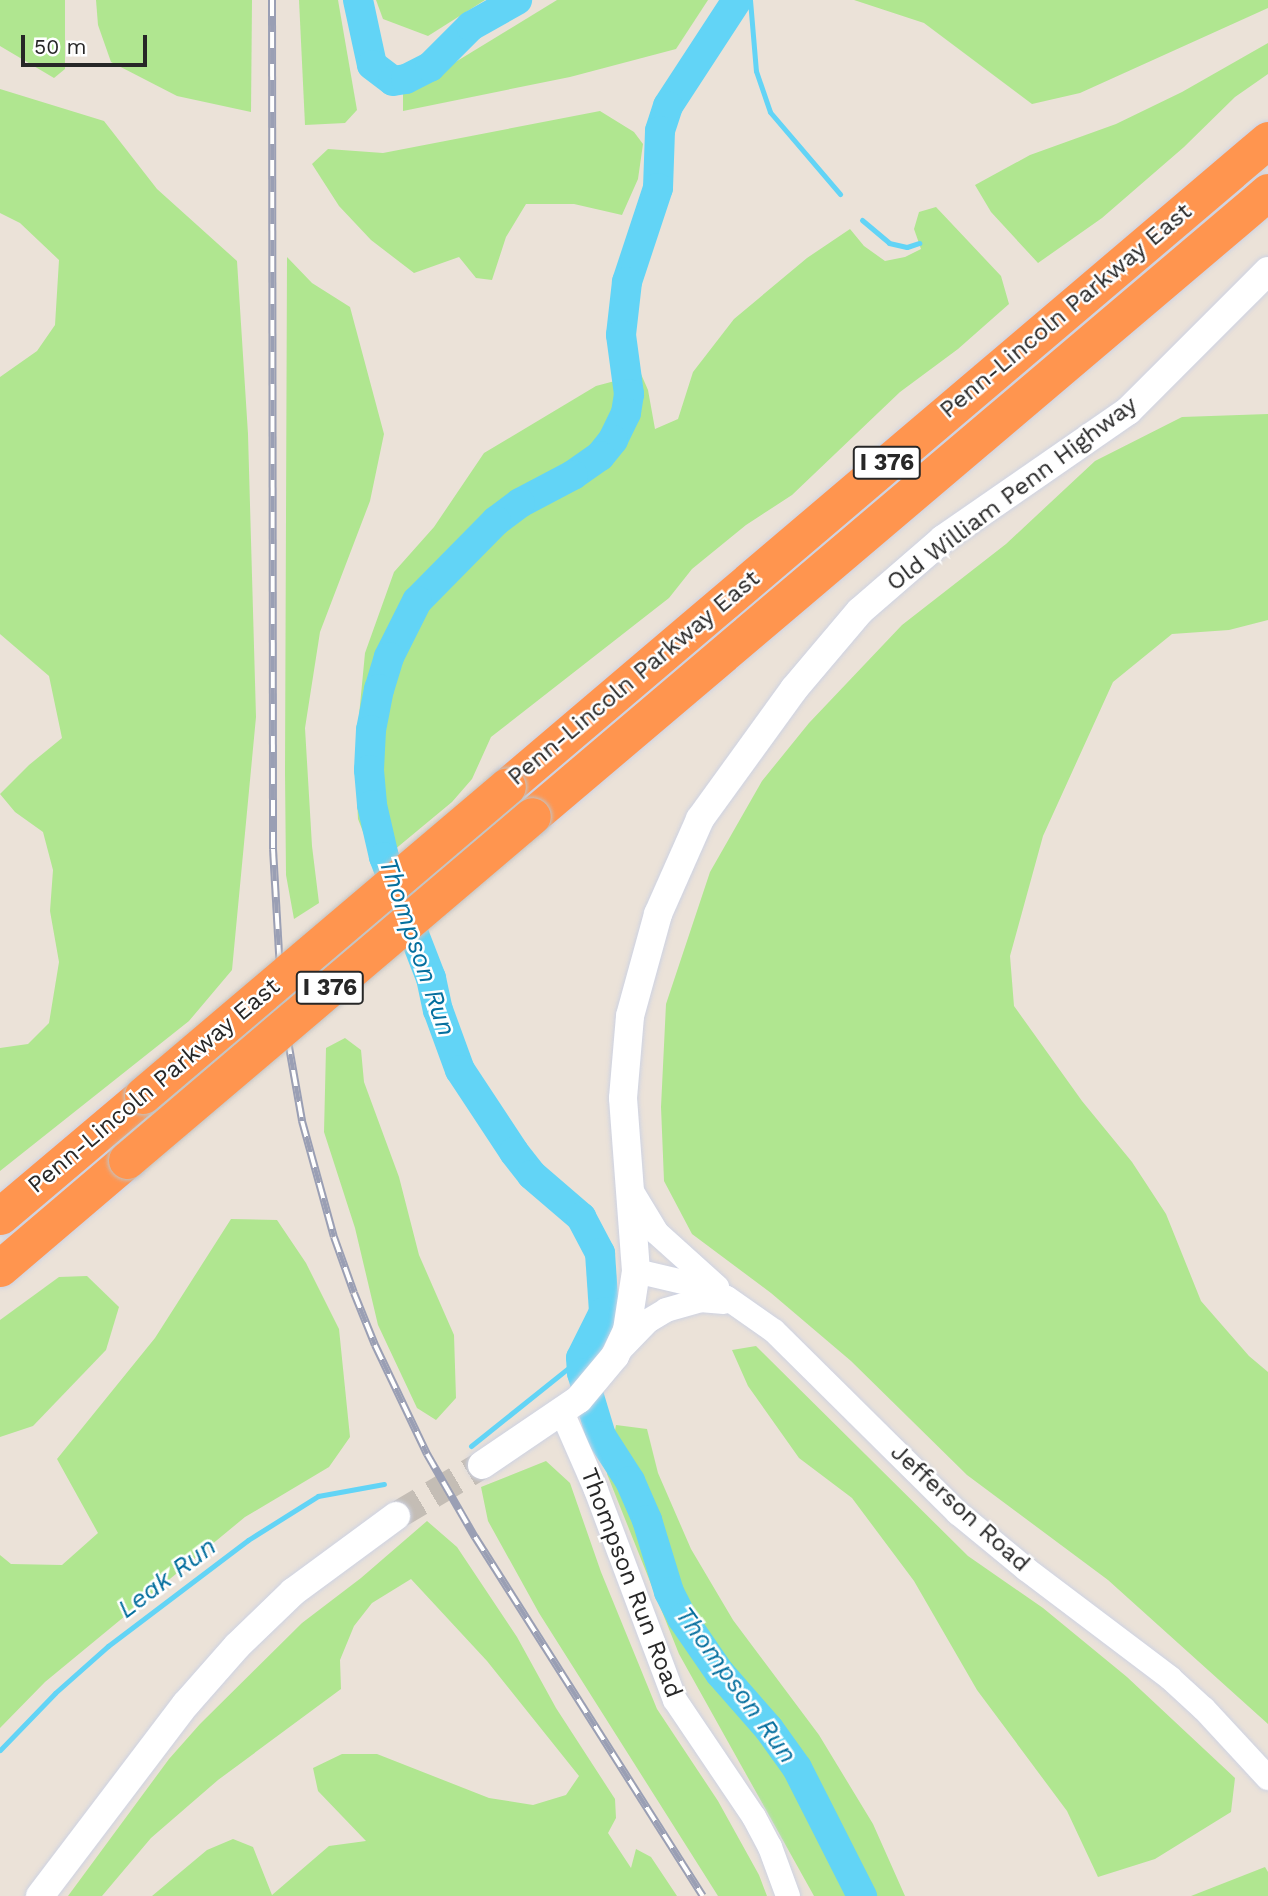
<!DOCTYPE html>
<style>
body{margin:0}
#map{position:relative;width:1268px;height:1896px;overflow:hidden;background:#ebe2d8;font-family:"Work Sans",sans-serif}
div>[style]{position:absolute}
.green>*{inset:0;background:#b0e690}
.stream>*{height:5px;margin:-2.5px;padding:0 2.5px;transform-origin:2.5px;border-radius:2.5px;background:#62d4f6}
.river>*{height:30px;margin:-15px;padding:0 15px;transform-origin:15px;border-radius:15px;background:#62d4f6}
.secondary-tunnel>*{height:28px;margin-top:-14px;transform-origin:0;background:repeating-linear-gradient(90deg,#c4bdb5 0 28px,transparent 0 42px)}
.roads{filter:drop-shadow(0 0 2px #cdd2e2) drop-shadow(0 0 2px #cdd2e2)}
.tertiary>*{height:24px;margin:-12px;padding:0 12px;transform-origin:12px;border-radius:12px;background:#fff}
.secondary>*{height:28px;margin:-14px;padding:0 14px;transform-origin:14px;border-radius:14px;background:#fff}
.motorway>*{height:37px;margin:-18.5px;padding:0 18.5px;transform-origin:18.5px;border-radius:18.5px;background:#ff954f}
.rail>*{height:8px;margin-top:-4px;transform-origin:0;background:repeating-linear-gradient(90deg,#fff 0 16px,#9a9fb4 0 32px);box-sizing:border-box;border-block:2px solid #9a9fb4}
.bridges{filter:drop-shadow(0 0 2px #c3c3c3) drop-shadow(0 0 2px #c3c3c3)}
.motorway-bridge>*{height:37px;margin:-18.5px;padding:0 18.5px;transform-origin:18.5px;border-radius:18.5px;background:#ff954f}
span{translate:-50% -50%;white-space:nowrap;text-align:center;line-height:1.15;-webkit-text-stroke:5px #fff;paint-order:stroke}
.shield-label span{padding:2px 5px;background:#fff;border:2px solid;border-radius:5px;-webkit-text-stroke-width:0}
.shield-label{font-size:23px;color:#272727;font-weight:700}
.street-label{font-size:24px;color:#272727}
.water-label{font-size:26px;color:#056f9e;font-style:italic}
.scale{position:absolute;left:21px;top:35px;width:126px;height:32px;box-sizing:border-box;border:4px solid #272727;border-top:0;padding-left:9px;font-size:21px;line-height:24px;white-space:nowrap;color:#272727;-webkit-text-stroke:5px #fff;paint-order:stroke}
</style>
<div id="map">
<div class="green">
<i style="clip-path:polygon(0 0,65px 0,65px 69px,54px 78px,0 46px)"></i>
<i style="clip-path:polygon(96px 0,252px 0,251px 112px,177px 96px,111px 62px,98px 25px)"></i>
<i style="clip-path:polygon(299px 0,338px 0,357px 110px,345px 123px,305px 125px)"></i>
<i style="clip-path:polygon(376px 0,485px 0,428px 36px,383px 19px)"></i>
<i style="clip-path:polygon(557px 0,708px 0,676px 49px,570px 77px,403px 111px,403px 94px)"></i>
<i style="clip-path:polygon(854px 0,1268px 0,1268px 8px,1080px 93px,1032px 104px,924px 23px)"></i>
<i style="clip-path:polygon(1268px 43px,1268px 74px,1235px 97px,1184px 147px,1102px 218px,1038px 263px,991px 212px,975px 185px,1030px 155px,1116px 124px,1182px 92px)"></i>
<i style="clip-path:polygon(0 89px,104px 121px,157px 189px,237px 261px,248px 434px,256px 717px,232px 970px,189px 1021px,0 1171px,0 1048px,28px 1044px,49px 1023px,59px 962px,50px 911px,53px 870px,43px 832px,15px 812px,0 794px,29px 765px,62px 738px,49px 676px,0 634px,0 377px,37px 351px,55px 325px,59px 260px,20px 223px,0 213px)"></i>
<i style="clip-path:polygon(600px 111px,634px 132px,643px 144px,638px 179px,622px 215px,574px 204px,526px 204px,506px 237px,492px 280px,476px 278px,459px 257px,414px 273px,371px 240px,339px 206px,312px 164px,328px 149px,383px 153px)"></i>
<i style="clip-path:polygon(936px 207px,1001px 276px,1009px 304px,958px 349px,900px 392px,792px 495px,746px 525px,692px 569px,669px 598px,491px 737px,472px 779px,452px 802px,376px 865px,358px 819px,355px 757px,365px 653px,394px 572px,434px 527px,484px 453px,596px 386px,641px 374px,648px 390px,655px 429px,678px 419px,693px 372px,734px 319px,807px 258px,850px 229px,864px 246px,885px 261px,905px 257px,921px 249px,914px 229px,919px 212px)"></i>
<i style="clip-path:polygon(287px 257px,312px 283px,350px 307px,384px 434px,370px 501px,320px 632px,305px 728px,312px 846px,319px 903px,294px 919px,286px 875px,285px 773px)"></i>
<i style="clip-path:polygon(1268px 414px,1268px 620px,1229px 630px,1172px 634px,1113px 682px,1043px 836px,1010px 956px,1014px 1006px,1082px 1101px,1132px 1162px,1166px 1214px,1201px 1301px,1249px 1356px,1268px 1372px,1268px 1724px,1108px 1580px,967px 1475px,851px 1361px,771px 1293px,692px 1234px,664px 1181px,661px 1107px,666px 1004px,710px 872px,762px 781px,809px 723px,902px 625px,1006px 544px,1095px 461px,1182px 417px)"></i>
<i style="clip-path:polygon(345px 1038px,361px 1050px,364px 1082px,399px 1177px,419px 1255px,454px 1335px,456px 1398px,436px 1420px,417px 1408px,378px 1325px,355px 1228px,324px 1132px,326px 1048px)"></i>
<i style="clip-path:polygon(231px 1219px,277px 1220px,306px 1263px,339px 1329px,350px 1437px,329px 1467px,245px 1517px,45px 1682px,0 1728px,0 1555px,11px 1564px,62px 1565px,98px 1533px,57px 1459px,155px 1338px)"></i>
<i style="clip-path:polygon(87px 1276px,119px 1307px,106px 1350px,33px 1426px,0 1437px,0 1320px,59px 1277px)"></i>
<i style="clip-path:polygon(756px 1346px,968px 1556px,1043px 1608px,1127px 1677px,1235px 1778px,1231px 1812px,1155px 1859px,1098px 1877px,1067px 1811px,977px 1690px,914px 1581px,852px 1498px,799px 1458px,748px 1386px,732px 1350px)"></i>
<i style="clip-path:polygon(616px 1425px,647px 1429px,658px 1473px,691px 1549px,733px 1620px,819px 1735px,873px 1824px,905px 1896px,814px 1896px,679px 1654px,607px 1474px)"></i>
<i style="clip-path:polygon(546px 1461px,570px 1483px,601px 1572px,657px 1709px,718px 1801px,759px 1875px,767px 1896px,718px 1896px,539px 1613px,488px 1521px,481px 1487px)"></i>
<i style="clip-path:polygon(427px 1521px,457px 1547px,517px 1637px,556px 1708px,615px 1799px,616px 1818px,608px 1833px,631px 1868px,636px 1849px,651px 1857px,677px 1896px,152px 1896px,207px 1850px,233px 1839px,253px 1847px,272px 1895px,329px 1846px,366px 1841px,318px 1791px,313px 1768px,342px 1754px,377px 1754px,489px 1798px,533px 1805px,566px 1795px,579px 1776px,487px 1661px,411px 1579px,372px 1603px,354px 1626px,340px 1660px,341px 1689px,218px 1780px,151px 1838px,102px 1896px,68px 1896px,169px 1759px,200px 1724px,302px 1623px,361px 1578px)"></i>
<i style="clip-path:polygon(1265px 1867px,1268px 1872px,1268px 1896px,1191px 1896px)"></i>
</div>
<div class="stream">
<i style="left:750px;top:0;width:71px;rotate:85.2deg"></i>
<i style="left:756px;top:71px;width:43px;rotate:71.1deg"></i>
<i style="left:770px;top:112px;width:108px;rotate:49.5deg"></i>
<i style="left:862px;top:220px;width:35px;rotate:40deg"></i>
<i style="left:889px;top:243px;width:18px;rotate:13deg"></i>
<i style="left:907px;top:247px;width:13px;rotate:-18deg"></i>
<i style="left:471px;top:1446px;width:141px;rotate:-38.7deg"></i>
<i style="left:0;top:1750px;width:79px;rotate:-46deg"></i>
<i style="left:55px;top:1693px;width:71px;rotate:-41.6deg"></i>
<i style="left:108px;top:1646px;width:176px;rotate:-37.1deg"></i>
<i style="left:248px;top:1540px;width:83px;rotate:-32.2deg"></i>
<i style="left:318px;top:1496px;width:67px;rotate:-10.3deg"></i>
</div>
<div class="river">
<i style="left:358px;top:0;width:66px;rotate:77.8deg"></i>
<i style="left:372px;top:65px;width:26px;rotate:37deg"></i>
<i style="left:393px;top:81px;width:13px;rotate:-9deg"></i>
<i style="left:406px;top:79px;width:27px;rotate:-27deg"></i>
<i style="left:430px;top:67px;width:58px;rotate:-45deg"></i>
<i style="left:471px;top:26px;width:53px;rotate:-29.5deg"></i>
<i style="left:737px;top:0;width:126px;rotate:123.1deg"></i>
<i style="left:668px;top:106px;width:26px;rotate:108deg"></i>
<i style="left:660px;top:131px;width:57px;rotate:92deg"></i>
<i style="left:658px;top:188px;width:99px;rotate:108.3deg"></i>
<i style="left:627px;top:282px;width:53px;rotate:96.5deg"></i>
<i style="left:621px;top:335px;width:60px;rotate:82.3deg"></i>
<i style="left:629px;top:394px;width:19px;rotate:99deg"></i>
<i style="left:626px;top:413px;width:30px;rotate:116deg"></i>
<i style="left:613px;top:440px;width:21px;rotate:129deg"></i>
<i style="left:600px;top:456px;width:33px;rotate:145deg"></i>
<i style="left:573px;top:475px;width:60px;rotate:152.2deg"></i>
<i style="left:520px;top:503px;width:30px;rotate:143deg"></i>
<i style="left:496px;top:521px;width:112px;rotate:134.6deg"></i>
<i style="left:417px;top:601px;width:63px;rotate:116.6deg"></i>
<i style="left:389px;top:657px;width:34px;rotate:107deg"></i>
<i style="left:379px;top:689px;width:42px;rotate:101deg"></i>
<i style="left:371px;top:730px;width:40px;rotate:92.9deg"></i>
<i style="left:369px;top:770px;width:35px;rotate:85deg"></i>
<i style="left:372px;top:805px;width:53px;rotate:77deg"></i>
<i style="left:384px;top:857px;width:130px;rotate:68.8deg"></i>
<i style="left:431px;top:978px;width:33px;rotate:78deg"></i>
<i style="left:438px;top:1010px;width:64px;rotate:69.9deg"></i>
<i style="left:460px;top:1070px;width:98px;rotate:56.6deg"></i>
<i style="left:514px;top:1152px;width:29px;rotate:52deg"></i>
<i style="left:532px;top:1175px;width:65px;rotate:40.6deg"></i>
<i style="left:581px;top:1217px;width:41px;rotate:62.2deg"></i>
<i style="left:600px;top:1253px;width:59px;rotate:86.1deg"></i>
<i style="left:604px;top:1312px;width:51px;rotate:116.6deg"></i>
<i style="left:581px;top:1358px;width:15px;rotate:86deg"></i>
<i style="left:582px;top:1373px;width:66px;rotate:73.2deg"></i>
<i style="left:601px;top:1436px;width:54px;rotate:57.2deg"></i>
<i style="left:630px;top:1481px;width:43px;rotate:66.4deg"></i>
<i style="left:647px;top:1520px;width:75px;rotate:73deg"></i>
<i style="left:669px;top:1592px;width:29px;rotate:63deg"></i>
<i style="left:682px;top:1618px;width:67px;rotate:55.4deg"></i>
<i style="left:720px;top:1673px;width:74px;rotate:48.8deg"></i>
<i style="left:769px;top:1729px;width:48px;rotate:54.3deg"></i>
<i style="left:797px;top:1768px;width:144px;rotate:63.1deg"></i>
</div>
<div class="secondary-tunnel">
<i style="left:396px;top:1516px;width:100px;rotate:-30.7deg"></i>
</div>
<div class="roads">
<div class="tertiary">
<i style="left:631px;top:1190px;width:50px;rotate:58.8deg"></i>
<i style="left:657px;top:1233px;width:81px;rotate:42deg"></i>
<i style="left:636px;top:1271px;width:70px;rotate:13.2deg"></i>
<i style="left:704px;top:1287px;width:25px;rotate:26deg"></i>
<i style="left:727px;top:1298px;width:57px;rotate:35.1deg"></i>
<i style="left:774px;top:1331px;width:259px;rotate:44.7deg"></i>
<i style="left:958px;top:1513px;width:88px;rotate:39.5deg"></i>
<i style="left:1026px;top:1569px;width:181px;rotate:37.1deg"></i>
<i style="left:1170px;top:1678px;width:46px;rotate:42.4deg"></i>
<i style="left:1204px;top:1709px;width:94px;rotate:47.2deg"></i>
<i style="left:620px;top:1350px;width:40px;rotate:-46deg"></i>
<i style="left:648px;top:1321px;width:21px;rotate:-31deg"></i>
<i style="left:666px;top:1310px;width:35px;rotate:-16deg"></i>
<i style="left:700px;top:1300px;width:24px;rotate:5deg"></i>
<i style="left:562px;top:1412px;width:85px;rotate:66.4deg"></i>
<i style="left:596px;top:1490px;width:224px;rotate:69.4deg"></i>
<i style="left:675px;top:1700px;width:141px;rotate:56deg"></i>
<i style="left:754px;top:1817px;width:34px;rotate:62deg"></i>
<i style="left:770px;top:1847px;width:52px;rotate:69.8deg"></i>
</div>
<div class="secondary">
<i style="left:482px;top:1465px;width:117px;rotate:-34.2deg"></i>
<i style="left:579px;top:1399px;width:56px;rotate:-50.1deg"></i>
<i style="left:615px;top:1356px;width:29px;rotate:-65deg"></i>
<i style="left:627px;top:1330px;width:60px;rotate:-81.3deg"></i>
<i style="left:636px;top:1271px;width:173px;rotate:-94.3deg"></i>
<i style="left:623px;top:1098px;width:82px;rotate:-85.1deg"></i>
<i style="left:630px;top:1016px;width:106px;rotate:-74.6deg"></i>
<i style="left:658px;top:914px;width:104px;rotate:-66.1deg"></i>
<i style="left:700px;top:819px;width:160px;rotate:-54.1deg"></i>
<i style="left:794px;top:689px;width:102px;rotate:-49.8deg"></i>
<i style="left:860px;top:611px;width:110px;rotate:-40.9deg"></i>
<i style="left:943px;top:539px;width:225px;rotate:-34.7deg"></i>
<i style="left:1128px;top:411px;width:198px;rotate:-45deg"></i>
<i style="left:40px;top:1896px;width:241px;rotate:-52.8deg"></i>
<i style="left:186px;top:1704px;width:77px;rotate:-48.7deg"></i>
<i style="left:237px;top:1646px;width:78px;rotate:-44deg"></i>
<i style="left:293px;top:1592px;width:128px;rotate:-36.4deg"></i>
</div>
<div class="motorway">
<i style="left:507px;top:786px;width:998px;rotate:-40.33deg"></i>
<i style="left:532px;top:816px;width:965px;rotate:-40.29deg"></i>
<i style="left:0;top:1216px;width:187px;rotate:-40.2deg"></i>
<i style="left:0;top:1268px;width:167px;rotate:-40.4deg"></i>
</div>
</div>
<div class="rail">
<i style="left:272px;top:0;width:849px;rotate:89.93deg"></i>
<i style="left:273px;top:849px;width:158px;rotate:86.7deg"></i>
<i style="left:282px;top:1007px;width:116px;rotate:80deg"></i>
<i style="left:302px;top:1121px;width:120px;rotate:74.6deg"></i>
<i style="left:334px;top:1237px;width:59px;rotate:70.3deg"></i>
<i style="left:354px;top:1293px;width:56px;rotate:68deg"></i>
<i style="left:375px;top:1345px;width:121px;rotate:64.5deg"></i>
<i style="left:427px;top:1454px;width:96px;rotate:60deg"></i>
<i style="left:475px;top:1537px;width:425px;rotate:57.6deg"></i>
</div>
<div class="bridges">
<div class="motorway-bridge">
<i style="left:143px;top:1095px;width:477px;rotate:-40.3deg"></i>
<i style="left:127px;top:1160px;width:531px;rotate:-40.34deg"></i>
</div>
</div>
<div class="shield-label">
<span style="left:887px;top:463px">I 376</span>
<span style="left:330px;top:988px">I 376</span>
</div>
<div class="street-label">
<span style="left:1066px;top:311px;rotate:-40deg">Penn-Lincoln Parkway East</span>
<span style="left:1012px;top:494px;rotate:-37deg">Old William Penn Highway</span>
<span style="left:634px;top:678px;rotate:-40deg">Penn-Lincoln Parkway East</span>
<span style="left:154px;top:1086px;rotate:-40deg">Penn-Lincoln Parkway East</span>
<span style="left:960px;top:1508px;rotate:42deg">Jefferson Road</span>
<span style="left:631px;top:1583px;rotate:69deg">Thompson Run Road</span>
</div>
<div class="water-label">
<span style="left:417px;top:947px;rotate:71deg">Thompson Run</span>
<span style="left:167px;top:1578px;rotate:-37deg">Leak Run</span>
<span style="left:736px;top:1685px;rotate:54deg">Thompson Run</span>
</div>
<div class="scale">50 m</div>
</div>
